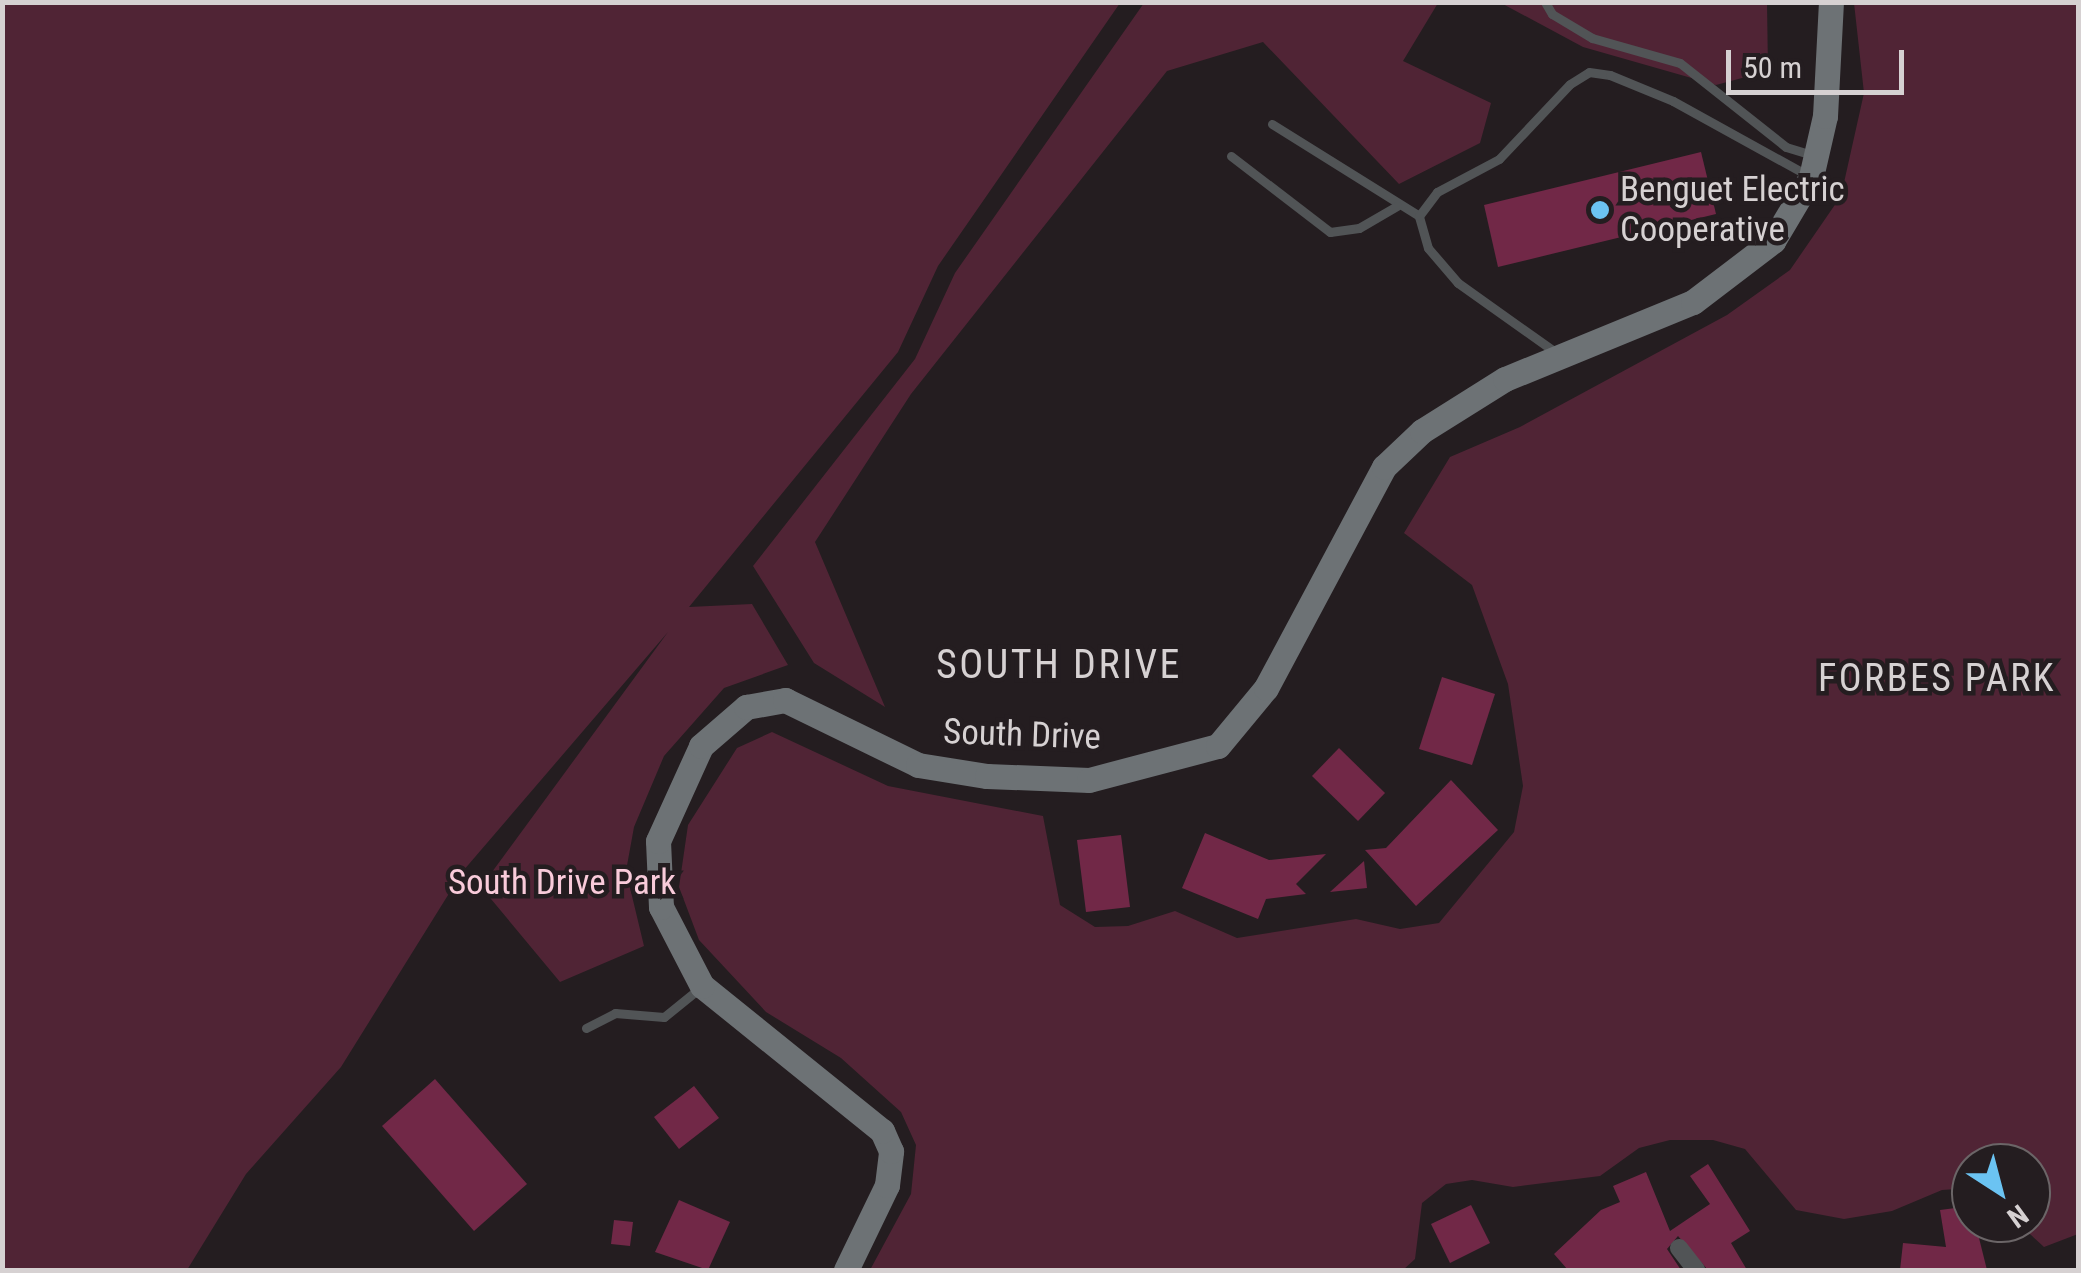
<!DOCTYPE html>
<style>
body{margin:0}
#map{position:relative;width:2081px;height:1273px;overflow:hidden;background:#241d20;font-family:"Roboto Condensed",sans-serif}
div>[style]{position:absolute}
.green>*{inset:0;background:#502435}
.building>*{inset:0;background:#712847}
.service>*{height:9px;margin:-4.5px;padding:0 4.5px;transform-origin:4.5px;border-radius:4.5px;background:#515456}
.minor>*{height:18px;margin:-9px;padding:0 9px;transform-origin:9px;border-radius:9px;background:#515456}
.secondary>*{height:25px;margin:-12.5px;padding:0 12.5px;transform-origin:12.5px;border-radius:12.5px;background:#6d7275}
.dots>*{width:28px;height:28px;translate:-50% -50%;box-sizing:border-box;border:5px solid #241d20;border-radius:50%}
span{translate:-50% -50%;white-space:nowrap;text-align:center;line-height:1.15;-webkit-text-stroke:9px #241d20;paint-order:stroke}
.poi-label{font-size:35px;color:#d6d1d2}
.left{translate:0 -50%;text-align:left}
.street-label{font-size:35px;color:#d6d1d2}
.park-label{font-size:35px;color:#f9cbda}
.neighbourhood-label{font-size:38px;color:#d6d1d2;letter-spacing:2.5px}
.quarter-label{font-size:40px;color:#d6d1d2;letter-spacing:2.5px}
.frame{position:absolute;inset:0;border:5px solid #d6d1d2;pointer-events:none}
.north{position:absolute;left:1951px;top:1143px;width:100px;height:100px;box-sizing:border-box;background:#241d20;border:2px solid #6b6567;border-radius:50%;rotate:144deg;font-size:28px;font-weight:700;line-height:40px;text-align:center;color:#d6d1d2}
.north::after{content:'';display:block;margin:auto;width:35px;height:45px;background:#6bc3f2;clip-path:polygon(50% 0,100% 100%,50% 72%,0 100%)}
.scale{position:absolute;left:1726px;top:50px;width:178px;height:45px;box-sizing:border-box;border:5px solid #d6d1d2;border-top:0;padding-left:12px;font-size:30px;line-height:35px;white-space:nowrap;color:#d6d1d2;-webkit-text-stroke:8px #241d20;paint-order:stroke}
</style>
<div id="map">
<div class="green">
<i style="clip-path:polygon(3px 2px,1120px 3px,938px 266px,898px 352px,689px 607px,752px 604px,788px 665px,724px 688px,664px 756px,634px 827px,626px 871px,644px 946px,560px 982px,481px 887px,668px 632px,463px 871px,341px 1067px,246px 1174px,187px 1270px,3px 1270px)"></i>
<i style="clip-path:polygon(1144px 3px,1438px 3px,1403px 61px,1491px 103px,1480px 143px,1399px 184px,1263px 42px,1167px 71px,911px 394px,815px 542px,885px 707px,814px 663px,753px 566px,915px 359px,955px 273px)"></i>
<i style="clip-path:polygon(1501px 3px,1767px 3px,1768px 71px,1716px 85px,1583px 47px)"></i>
<i style="clip-path:polygon(1854px 3px,2078px 3px,2078px 1234px,2044px 1247px,2018px 1223px,2031px 1223px,2031px 1163px,1971px 1163px,1971px 1188px,1942px 1190px,1892px 1211px,1844px 1219px,1796px 1210px,1745px 1149px,1713px 1140px,1670px 1140px,1639px 1148px,1600px 1176px,1513px 1187px,1472px 1180px,1446px 1184px,1422px 1203px,1415px 1259px,1403px 1270px,870px 1270px,911px 1194px,916px 1145px,901px 1112px,841px 1058px,766px 1012px,699px 940px,679px 887px,688px 825px,737px 748px,772px 732px,888px 786px,1043px 816px,1060px 905px,1095px 927px,1128px 926px,1175px 911px,1237px 938px,1356px 919px,1400px 929px,1439px 923px,1514px 832px,1523px 786px,1508px 684px,1472px 585px,1404px 533px,1450px 457px,1520px 427px,1727px 315px,1790px 270px,1841px 196px,1864px 93px)"></i>
</div>
<div class="building">
<i style="clip-path:polygon(1701px 152px,1716px 214px,1498px 267px,1484px 205px)"></i>
<i style="clip-path:polygon(1442px 677px,1495px 694px,1472px 765px,1419px 749px)"></i>
<i style="clip-path:polygon(1339px 748px,1385px 793px,1358px 821px,1312px 776px)"></i>
<i style="clip-path:polygon(1451px 780px,1498px 830px,1416px 906px,1365px 850px,1386px 848px)"></i>
<i style="clip-path:polygon(1205px 833px,1269px 860px,1326px 854px,1296px 884px,1306px 894px,1266px 899px,1258px 919px,1182px 888px)"></i>
<i style="clip-path:polygon(1121px 835px,1130px 907px,1086px 912px,1077px 840px)"></i>
<i style="clip-path:polygon(1364px 861px,1367px 888px,1330px 892px)"></i>
<i style="clip-path:polygon(435px 1079px,527px 1184px,474px 1231px,382px 1126px)"></i>
<i style="clip-path:polygon(694px 1086px,719px 1118px,679px 1149px,654px 1117px)"></i>
<i style="clip-path:polygon(1708px 1164px,1750px 1231px,1731px 1243px,1747px 1270px,1708px 1270px,1678px 1236px,1667px 1249px,1681px 1270px,1568px 1270px,1554px 1254px,1601px 1210px,1620px 1202px,1613px 1186px,1646px 1172px,1670px 1231px,1710px 1204px,1690px 1176px)"></i>
<i style="clip-path:polygon(679px 1200px,730px 1222px,708px 1270px,655px 1252px)"></i>
<i style="clip-path:polygon(1471px 1205px,1490px 1243px,1450px 1263px,1431px 1224px)"></i>
<i style="clip-path:polygon(1971px 1206px,1987px 1270px,1900px 1270px,1903px 1243px,1946px 1247px,1940px 1210px)"></i>
<i style="clip-path:polygon(614px 1220px,633px 1222px,630px 1246px,611px 1244px)"></i>
</div>
<div class="service">
<i style="left:1545px;top:2px;width:14px;rotate:60deg"></i>
<i style="left:1552px;top:14px;width:47px;rotate:31deg"></i>
<i style="left:1592px;top:38px;width:91px;rotate:15.9deg"></i>
<i style="left:1680px;top:63px;width:135px;rotate:38.4deg"></i>
<i style="left:1786px;top:147px;width:30px;rotate:17deg"></i>
<i style="left:1272px;top:124px;width:173px;rotate:32deg"></i>
<i style="left:1231px;top:156px;width:125px;rotate:37.5deg"></i>
<i style="left:1330px;top:232px;width:29px;rotate:-8deg"></i>
<i style="left:1359px;top:228px;width:44px;rotate:-30.1deg"></i>
<i style="left:1558px;top:354px;width:123px;rotate:-144.6deg"></i>
<i style="left:1458px;top:283px;width:46px;rotate:-130.6deg"></i>
<i style="left:1428px;top:248px;width:33px;rotate:-106deg"></i>
<i style="left:1419px;top:216px;width:30px;rotate:-53deg"></i>
<i style="left:1437px;top:192px;width:70px;rotate:-28deg"></i>
<i style="left:1499px;top:159px;width:103px;rotate:-46.6deg"></i>
<i style="left:1570px;top:84px;width:22px;rotate:-32deg"></i>
<i style="left:1589px;top:72px;width:21px;rotate:8deg"></i>
<i style="left:1610px;top:75px;width:68px;rotate:22.4deg"></i>
<i style="left:1673px;top:101px;width:155px;rotate:28.9deg"></i>
<i style="left:586px;top:1028px;width:33px;rotate:-27deg"></i>
<i style="left:615px;top:1013px;width:49px;rotate:4.7deg"></i>
<i style="left:664px;top:1017px;width:46px;rotate:-38.9deg"></i>
</div>
<div class="minor">
<i style="left:1679px;top:1248px;width:28px;rotate:52deg"></i>
</div>
<div class="secondary">
<i style="left:846px;top:1270px;width:94px;rotate:-64.2deg"></i>
<i style="left:887px;top:1185px;width:34px;rotate:-83deg"></i>
<i style="left:891px;top:1151px;width:22px;rotate:-114deg"></i>
<i style="left:882px;top:1131px;width:231px;rotate:-141.1deg"></i>
<i style="left:702px;top:986px;width:89px;rotate:-117.4deg"></i>
<i style="left:661px;top:907px;width:66px;rotate:-92.6deg"></i>
<i style="left:658px;top:841px;width:104px;rotate:-65.6deg"></i>
<i style="left:701px;top:746px;width:60px;rotate:-40.9deg"></i>
<i style="left:746px;top:707px;width:40px;rotate:-10deg"></i>
<i style="left:785px;top:700px;width:148px;rotate:26deg"></i>
<i style="left:918px;top:765px;width:70px;rotate:9.1deg"></i>
<i style="left:987px;top:776px;width:102px;rotate:2.2deg"></i>
<i style="left:1089px;top:780px;width:133px;rotate:-14.8deg"></i>
<i style="left:1218px;top:746px;width:75px;rotate:-50.4deg"></i>
<i style="left:1266px;top:688px;width:251px;rotate:-61.9deg"></i>
<i style="left:1384px;top:467px;width:52px;rotate:-43.5deg"></i>
<i style="left:1422px;top:431px;width:98px;rotate:-32.1deg"></i>
<i style="left:1505px;top:379px;width:203px;rotate:-22.3deg"></i>
<i style="left:1693px;top:302px;width:101px;rotate:-37.3deg"></i>
<i style="left:1773px;top:241px;width:74px;rotate:-59.3deg"></i>
<i style="left:1811px;top:177px;width:63px;rotate:-77.1deg"></i>
<i style="left:1825px;top:116px;width:114px;rotate:-87deg"></i>
</div>
<div class="dots">
<i style="left:1600px;top:210px;background:#6bc3f2"></i>
</div>
<div class="poi-label">
<span class="left" style="left:1620px;top:210px">Benguet Electric<br>Cooperative</span>
</div>
<div class="street-label">
<span style="left:1022px;top:735px;rotate:2deg">South Drive</span>
</div>
<div class="park-label">
<span style="left:562px;top:883px">South Drive Park</span>
</div>
<div class="neighbourhood-label">
<span style="left:1937px;top:679px">FORBES PARK</span>
</div>
<div class="quarter-label">
<span style="left:1059px;top:665px">SOUTH DRIVE</span>
</div>
<div class="frame"></div>
<div class="north">N</div>
<div class="scale">50 m</div>
</div>
